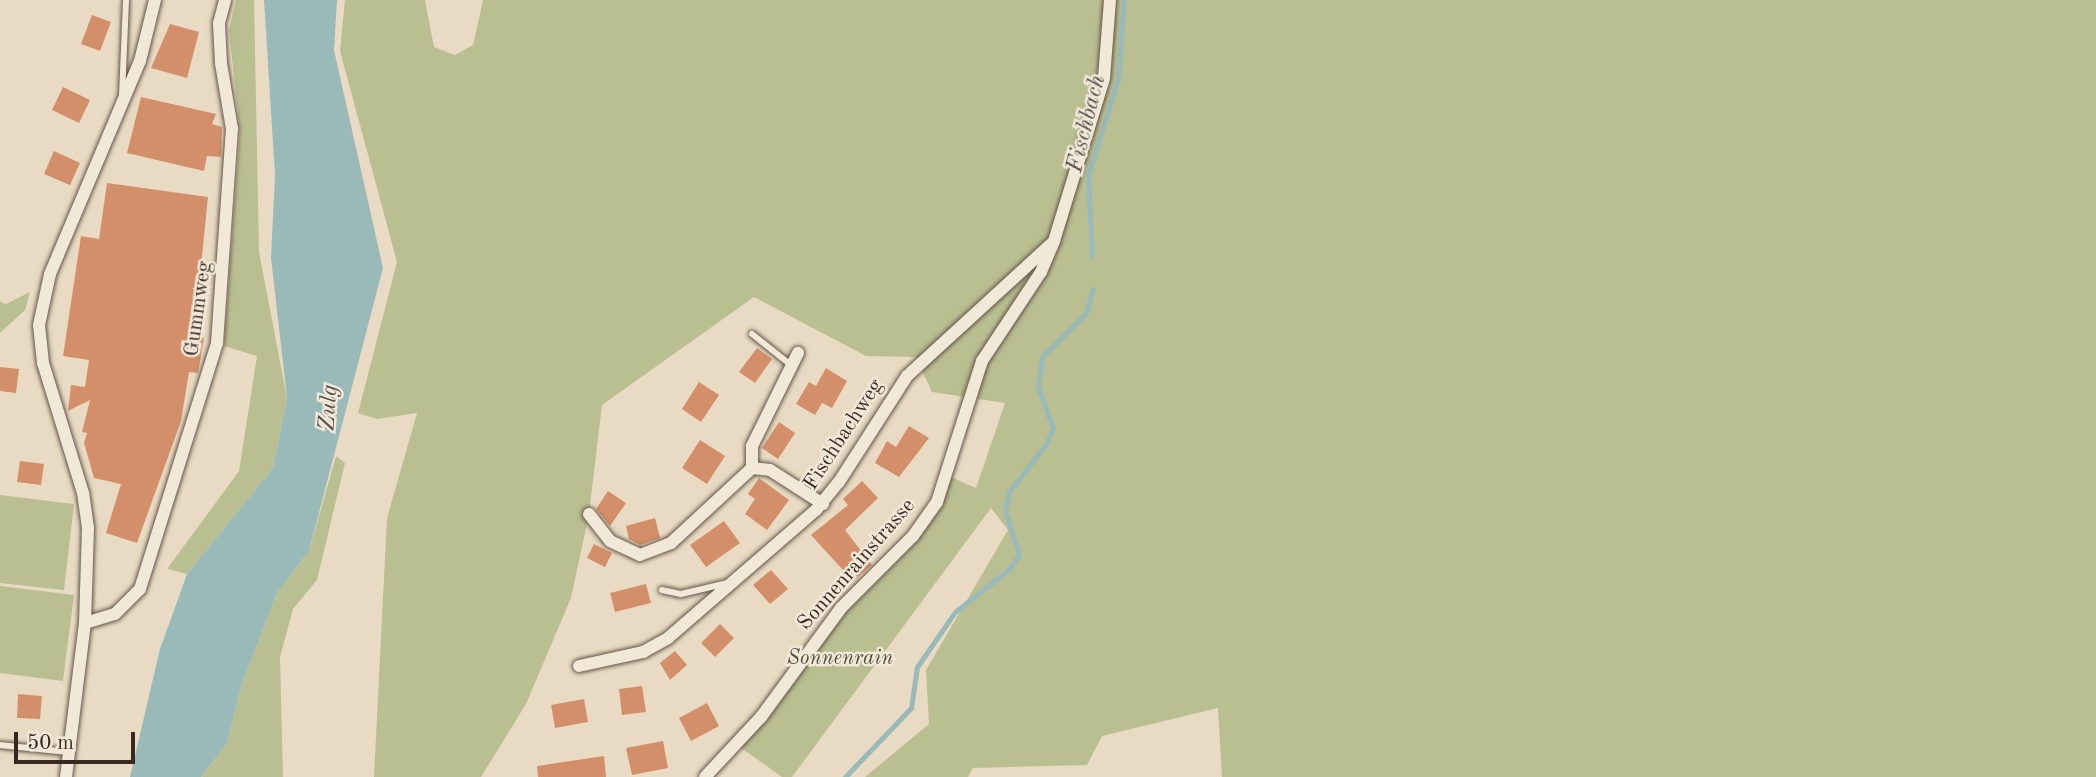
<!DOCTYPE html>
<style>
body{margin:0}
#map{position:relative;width:2096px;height:777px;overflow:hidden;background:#e9dbc3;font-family:"Old Standard TT",serif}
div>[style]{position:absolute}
.green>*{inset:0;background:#babf91}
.water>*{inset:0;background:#99bab9}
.stream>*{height:5px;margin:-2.5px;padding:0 2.5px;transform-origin:2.5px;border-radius:2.5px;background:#99bab9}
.building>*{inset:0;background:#d38f6a}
.roads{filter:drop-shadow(0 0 2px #645549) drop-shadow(0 0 2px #645549)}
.service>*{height:6px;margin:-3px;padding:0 3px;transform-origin:3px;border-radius:3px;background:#f1e8d8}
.minor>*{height:12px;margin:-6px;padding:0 6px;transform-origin:6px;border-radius:6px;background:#f1e8d8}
span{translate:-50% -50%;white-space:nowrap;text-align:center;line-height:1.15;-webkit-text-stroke:5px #f1e8d8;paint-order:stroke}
.street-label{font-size:21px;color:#382820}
.park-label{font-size:21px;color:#584e3c;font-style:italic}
.water-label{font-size:23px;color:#504c46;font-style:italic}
.scale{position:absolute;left:14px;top:732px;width:121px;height:32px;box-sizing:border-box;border:4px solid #382820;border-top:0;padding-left:9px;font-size:21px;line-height:24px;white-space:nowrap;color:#382820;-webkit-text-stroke:5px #f1e8d8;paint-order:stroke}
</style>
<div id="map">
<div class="green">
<i style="clip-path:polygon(236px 0,254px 0,259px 252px,287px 398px,273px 468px,187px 574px,167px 569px,239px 471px,257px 356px,224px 346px,240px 132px,229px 30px)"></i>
<i style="clip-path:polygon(345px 0,425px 0,434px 47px,455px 55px,473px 45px,483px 0,2096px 0,2096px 777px,1222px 777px,1218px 708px,1102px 736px,1087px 765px,973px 768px,968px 777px,865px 777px,929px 724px,926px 670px,1008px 530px,991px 508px,792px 777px,782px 777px,737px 745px,805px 655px,913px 536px,946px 475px,976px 488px,1005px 403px,932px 392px,916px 357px,866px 356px,754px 297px,602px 405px,589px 514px,571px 598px,526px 704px,481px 777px,374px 777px,387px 518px,417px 413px,377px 419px,358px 413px,397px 262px,340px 51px)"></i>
<i style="clip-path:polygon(30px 292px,25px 310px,0 333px,0 302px,6px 304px)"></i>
<i style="clip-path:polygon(336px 456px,345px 463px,317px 580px,293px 609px,280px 657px,283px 777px,201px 777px,227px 743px,242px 684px,277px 593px,309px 551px)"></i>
<i style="clip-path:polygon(0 495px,74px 504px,64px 590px,0 583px)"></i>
<i style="clip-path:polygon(0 586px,74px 595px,63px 681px,0 673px)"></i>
</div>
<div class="water">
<i style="clip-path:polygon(264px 0,337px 0,334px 50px,383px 268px,309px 551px,277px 593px,242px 684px,227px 743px,201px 777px,130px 777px,160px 649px,187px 574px,273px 468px,287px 398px,271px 258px,275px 175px)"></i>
</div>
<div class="stream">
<i style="left:1092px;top:257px;width:81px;rotate:-92.8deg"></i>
<i style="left:1088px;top:176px;width:102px;rotate:-72.8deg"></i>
<i style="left:1118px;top:79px;width:79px;rotate:-85.7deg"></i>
<i style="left:845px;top:777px;width:95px;rotate:-46.3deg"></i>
<i style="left:911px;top:708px;width:41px;rotate:-81.7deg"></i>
<i style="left:917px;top:667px;width:67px;rotate:-55.4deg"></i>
<i style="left:955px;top:612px;width:69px;rotate:-38.5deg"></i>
<i style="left:1009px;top:569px;width:17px;rotate:-54deg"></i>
<i style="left:1019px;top:555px;width:47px;rotate:-107.3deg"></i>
<i style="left:1005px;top:510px;width:18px;rotate:-77deg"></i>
<i style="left:1009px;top:492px;width:61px;rotate:-52.4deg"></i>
<i style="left:1046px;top:444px;width:17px;rotate:-66deg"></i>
<i style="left:1053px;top:428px;width:44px;rotate:-110.1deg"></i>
<i style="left:1038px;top:387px;width:30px;rotate:-82deg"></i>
<i style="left:1042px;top:357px;width:62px;rotate:-45deg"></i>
<i style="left:1086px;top:313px;width:25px;rotate:-74deg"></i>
</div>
<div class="building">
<i style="clip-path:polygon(92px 15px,111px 22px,100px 51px,81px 44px)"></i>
<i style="clip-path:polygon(170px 24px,199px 32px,187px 78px,151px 68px)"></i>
<i style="clip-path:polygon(63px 87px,90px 100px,79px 123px,52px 110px)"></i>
<i style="clip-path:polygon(141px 97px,216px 114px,212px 124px,222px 127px,221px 157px,207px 156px,204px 171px,127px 153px)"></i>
<i style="clip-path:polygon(54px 151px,80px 163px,70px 185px,44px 174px)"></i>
<i style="clip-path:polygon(107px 183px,208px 197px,194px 336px,204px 338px,198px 373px,189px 372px,181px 421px,137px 543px,106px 533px,121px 484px,94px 478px,84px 443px,87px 433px,82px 432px,90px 400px,68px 411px,71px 385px,85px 387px,89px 360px,63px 356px,81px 236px,99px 239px)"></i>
<i style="clip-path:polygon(757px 348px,772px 359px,755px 383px,739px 372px)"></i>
<i style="clip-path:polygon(0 367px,19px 369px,16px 393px,0 391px)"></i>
<i style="clip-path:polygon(826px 368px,847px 381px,832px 408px,822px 403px,815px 415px,796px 404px,809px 382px,816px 386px)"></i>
<i style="clip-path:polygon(699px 382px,719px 395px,701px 422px,682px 409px)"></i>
<i style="clip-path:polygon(779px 422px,795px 433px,778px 459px,762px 448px)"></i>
<i style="clip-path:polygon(909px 426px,929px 438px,899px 477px,875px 463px,887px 441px,896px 447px)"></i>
<i style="clip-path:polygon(700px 440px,725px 456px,707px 484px,682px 468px)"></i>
<i style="clip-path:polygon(20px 461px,44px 464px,41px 485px,17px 482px)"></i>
<i style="clip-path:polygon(759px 478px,789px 500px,767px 530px,745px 514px,755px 499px,748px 494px)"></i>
<i style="clip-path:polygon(862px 481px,878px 498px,845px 530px,872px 565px,853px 581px,811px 535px,848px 505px,843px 499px)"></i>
<i style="clip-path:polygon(608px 491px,626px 503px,610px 526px,596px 509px)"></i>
<i style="clip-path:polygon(655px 518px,660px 538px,640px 545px,629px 539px,626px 526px)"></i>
<i style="clip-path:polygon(724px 521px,740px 543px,706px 567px,690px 545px)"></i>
<i style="clip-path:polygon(594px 544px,612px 553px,605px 567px,587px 558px)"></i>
<i style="clip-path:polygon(771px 570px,788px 589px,770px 604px,753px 585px)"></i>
<i style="clip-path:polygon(646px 584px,651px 603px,615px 612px,610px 593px)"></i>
<i style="clip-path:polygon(720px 624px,734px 638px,715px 657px,701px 643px)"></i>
<i style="clip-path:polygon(675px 651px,687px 665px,670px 680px,660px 663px)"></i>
<i style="clip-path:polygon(642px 686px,646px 712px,622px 715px,619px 689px)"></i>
<i style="clip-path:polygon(18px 694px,42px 696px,40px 719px,17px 718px)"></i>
<i style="clip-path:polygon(584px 699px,588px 722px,555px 728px,551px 705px)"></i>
<i style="clip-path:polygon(707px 703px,719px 726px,691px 741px,679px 718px)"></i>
<i style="clip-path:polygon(663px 741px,668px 768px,632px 775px,626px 748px)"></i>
<i style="clip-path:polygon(604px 756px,606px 777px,538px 777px,537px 766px)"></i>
</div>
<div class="roads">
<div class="service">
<i style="left:122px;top:96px;width:96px;rotate:-87.6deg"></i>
<i style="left:752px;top:334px;width:50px;rotate:38.5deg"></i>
<i style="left:662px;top:590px;width:19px;rotate:12deg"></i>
<i style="left:681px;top:594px;width:48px;rotate:-13.2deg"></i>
<i style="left:0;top:745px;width:68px;rotate:5.9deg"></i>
</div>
<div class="minor">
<i style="left:752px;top:468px;width:22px;rotate:-90deg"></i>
<i style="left:752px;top:446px;width:104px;rotate:-63.7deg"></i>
<i style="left:589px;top:514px;width:34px;rotate:52deg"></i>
<i style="left:610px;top:541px;width:33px;rotate:25deg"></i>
<i style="left:640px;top:555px;width:33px;rotate:-21deg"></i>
<i style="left:671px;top:543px;width:110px;rotate:-42.8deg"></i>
<i style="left:752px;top:468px;width:18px;rotate:6deg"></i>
<i style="left:770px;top:470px;width:63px;rotate:32.7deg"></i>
<i style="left:85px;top:623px;width:31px;rotate:-17deg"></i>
<i style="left:115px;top:614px;width:35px;rotate:-45deg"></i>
<i style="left:140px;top:589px;width:258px;rotate:-72.6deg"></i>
<i style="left:217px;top:343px;width:215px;rotate:-86deg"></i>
<i style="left:232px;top:129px;width:67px;rotate:-99.5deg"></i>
<i style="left:221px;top:63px;width:40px;rotate:-92.9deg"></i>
<i style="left:219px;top:23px;width:24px;rotate:-75deg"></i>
<i style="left:579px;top:666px;width:66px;rotate:-12.3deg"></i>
<i style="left:643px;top:652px;width:29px;rotate:-29deg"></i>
<i style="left:668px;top:638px;width:196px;rotate:-40.9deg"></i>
<i style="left:816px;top:510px;width:36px;rotate:-51deg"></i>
<i style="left:839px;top:482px;width:126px;rotate:-57.3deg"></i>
<i style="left:907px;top:376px;width:195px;rotate:-42.5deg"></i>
<i style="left:66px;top:777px;width:155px;rotate:-83deg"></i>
<i style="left:85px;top:623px;width:95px;rotate:-88.2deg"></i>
<i style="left:88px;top:528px;width:35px;rotate:-98deg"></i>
<i style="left:83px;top:493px;width:136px;rotate:-107.1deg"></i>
<i style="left:43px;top:363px;width:38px;rotate:-96deg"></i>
<i style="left:39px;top:325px;width:52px;rotate:-77.8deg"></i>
<i style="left:50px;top:274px;width:231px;rotate:-67.1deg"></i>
<i style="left:140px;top:61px;width:63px;rotate:-76.2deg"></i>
<i style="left:705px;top:777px;width:82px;rotate:-47deg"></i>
<i style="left:761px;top:717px;width:135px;rotate:-53.7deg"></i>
<i style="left:841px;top:608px;width:102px;rotate:-45deg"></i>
<i style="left:913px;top:536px;width:42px;rotate:-54.8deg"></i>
<i style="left:937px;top:502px;width:148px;rotate:-72.3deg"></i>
<i style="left:982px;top:361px;width:107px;rotate:-56.5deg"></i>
<i style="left:1041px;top:272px;width:34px;rotate:-67deg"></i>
<i style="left:1054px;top:241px;width:170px;rotate:-72.9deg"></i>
<i style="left:1104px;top:78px;width:78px;rotate:-85.6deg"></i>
</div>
</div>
<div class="street-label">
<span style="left:199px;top:309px;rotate:-82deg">Gummweg</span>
<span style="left:844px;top:435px;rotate:-57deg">Fischbachweg</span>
<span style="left:857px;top:565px;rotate:-49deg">Sonnenrainstrasse</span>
</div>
<div class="park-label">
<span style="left:840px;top:659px">Sonnenrain</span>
</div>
<div class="water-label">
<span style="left:1087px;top:124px;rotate:-76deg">Fischbach</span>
<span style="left:329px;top:408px;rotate:-86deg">Zulg</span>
</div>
<div class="scale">50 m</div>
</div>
